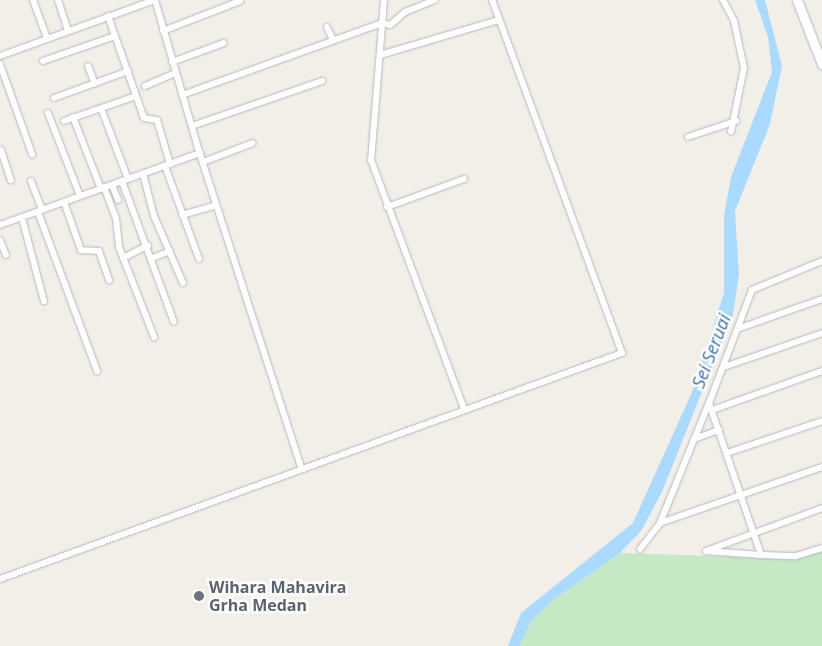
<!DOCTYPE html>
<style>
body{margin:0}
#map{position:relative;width:822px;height:646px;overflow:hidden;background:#f1efe8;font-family:"Open Sans",sans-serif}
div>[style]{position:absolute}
.green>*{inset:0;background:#c5e8c5}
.water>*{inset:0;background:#aadaff}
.roads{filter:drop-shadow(0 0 1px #b5b8bc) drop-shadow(0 0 1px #b5b8bc)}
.minor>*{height:6px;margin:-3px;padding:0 3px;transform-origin:3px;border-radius:3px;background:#fff}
.secondary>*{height:9px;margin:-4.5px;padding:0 4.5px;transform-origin:4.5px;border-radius:4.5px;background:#fff}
.dots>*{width:14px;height:14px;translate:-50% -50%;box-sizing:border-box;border:2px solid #fff;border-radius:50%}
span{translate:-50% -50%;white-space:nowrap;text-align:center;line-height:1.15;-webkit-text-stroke:5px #fff;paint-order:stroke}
.worship-label{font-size:16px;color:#5b616d;font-weight:700}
.left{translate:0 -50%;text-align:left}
.water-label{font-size:18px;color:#4174aa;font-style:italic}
</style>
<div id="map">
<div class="green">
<i style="clip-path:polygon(822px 551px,822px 646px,519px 646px,531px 622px,553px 600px,620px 553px,798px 559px)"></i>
</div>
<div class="water">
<i style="clip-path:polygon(755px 0,765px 0,782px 66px,770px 124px,735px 211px,739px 275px,733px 314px,662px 492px,641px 531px,620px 553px,553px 600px,531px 622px,519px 646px,508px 646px,521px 613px,633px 523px,692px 392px,724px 293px,724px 216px,731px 177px,772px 72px,768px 37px)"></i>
</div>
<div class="roads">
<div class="minor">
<i style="left:33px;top:0;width:40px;rotate:69.8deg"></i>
<i style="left:58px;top:0;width:32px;rotate:72deg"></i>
<i style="left:155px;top:0;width:151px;rotate:73.8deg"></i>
<i style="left:197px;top:145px;width:338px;rotate:72.1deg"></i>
<i style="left:384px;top:0;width:161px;rotate:94.6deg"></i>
<i style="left:371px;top:160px;width:266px;rotate:69.5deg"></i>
<i style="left:723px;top:0;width:24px;rotate:62deg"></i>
<i style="left:734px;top:21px;width:48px;rotate:78deg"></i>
<i style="left:744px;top:68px;width:65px;rotate:101.5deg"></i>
<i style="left:108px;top:16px;width:108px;rotate:70.6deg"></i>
<i style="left:144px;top:118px;width:13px;rotate:9deg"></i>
<i style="left:157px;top:120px;width:46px;rotate:73.5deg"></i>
<i style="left:327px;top:27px;width:14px;rotate:65deg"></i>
<i style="left:163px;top:31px;width:83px;rotate:-21.3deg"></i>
<i style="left:380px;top:55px;width:124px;rotate:-16.4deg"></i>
<i style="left:0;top:56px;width:165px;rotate:-19.9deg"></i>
<i style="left:43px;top:61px;width:76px;rotate:-19.1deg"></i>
<i style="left:172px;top:62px;width:55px;rotate:-20.1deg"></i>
<i style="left:0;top:64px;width:96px;rotate:70.4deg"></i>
<i style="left:88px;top:66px;width:19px;rotate:69deg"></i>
<i style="left:145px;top:86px;width:33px;rotate:-23deg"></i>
<i style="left:182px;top:95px;width:213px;rotate:-19.8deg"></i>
<i style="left:382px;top:23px;width:8px;rotate:14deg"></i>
<i style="left:390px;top:25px;width:20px;rotate:-41deg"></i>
<i style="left:405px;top:12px;width:32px;rotate:-22deg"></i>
<i style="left:54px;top:98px;width:79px;rotate:-20deg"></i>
<i style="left:101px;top:108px;width:76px;rotate:69.2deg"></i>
<i style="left:48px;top:113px;width:89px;rotate:68.9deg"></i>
<i style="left:73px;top:117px;width:77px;rotate:68.7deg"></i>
<i style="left:64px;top:121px;width:76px;rotate:-19.1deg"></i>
<i style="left:192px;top:126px;width:138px;rotate:-19.1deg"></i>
<i style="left:688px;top:137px;width:51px;rotate:-18.4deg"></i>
<i style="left:1px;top:150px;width:32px;rotate:72deg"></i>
<i style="left:203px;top:162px;width:53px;rotate:-20.8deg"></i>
<i style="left:165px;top:166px;width:99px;rotate:69.9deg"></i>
<i style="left:143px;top:174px;width:43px;rotate:75.3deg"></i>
<i style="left:154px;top:216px;width:73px;rotate:66.6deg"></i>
<i style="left:31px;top:181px;width:31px;rotate:69deg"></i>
<i style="left:122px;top:181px;width:150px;rotate:69.8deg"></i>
<i style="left:112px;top:185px;width:16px;rotate:68deg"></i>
<i style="left:104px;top:187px;width:33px;rotate:69deg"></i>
<i style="left:116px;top:218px;width:29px;rotate:84deg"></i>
<i style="left:119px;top:247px;width:97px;rotate:68.7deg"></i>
<i style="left:64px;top:202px;width:51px;rotate:70.5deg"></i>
<i style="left:81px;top:250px;width:18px;rotate:3deg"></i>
<i style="left:99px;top:251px;width:31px;rotate:71deg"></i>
<i style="left:387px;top:207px;width:82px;rotate:-20deg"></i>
<i style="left:38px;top:212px;width:170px;rotate:69.6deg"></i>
<i style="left:182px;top:215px;width:35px;rotate:-16deg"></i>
<i style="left:22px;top:218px;width:86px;rotate:75.2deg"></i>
<i style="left:0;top:225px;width:213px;rotate:-19.8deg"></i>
<i style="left:0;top:240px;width:16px;rotate:68deg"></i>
<i style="left:123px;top:258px;width:28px;rotate:-27deg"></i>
<i style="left:152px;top:258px;width:19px;rotate:-21deg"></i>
<i style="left:822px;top:261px;width:76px;rotate:157.5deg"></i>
<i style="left:752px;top:290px;width:121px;rotate:110.8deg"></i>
<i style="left:709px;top:403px;width:161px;rotate:71.1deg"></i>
<i style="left:761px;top:555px;width:35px;rotate:2deg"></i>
<i style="left:796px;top:556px;width:27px;rotate:-17deg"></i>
<i style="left:740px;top:328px;width:87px;rotate:-19.5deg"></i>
<i style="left:724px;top:367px;width:104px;rotate:-19.1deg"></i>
<i style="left:712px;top:410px;width:117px;rotate:-19.5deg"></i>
<i style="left:694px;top:439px;width:27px;rotate:-20deg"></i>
<i style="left:727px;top:453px;width:100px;rotate:-18.6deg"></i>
<i style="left:660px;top:523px;width:171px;rotate:-19.1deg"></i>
<i style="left:640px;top:549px;width:33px;rotate:-52deg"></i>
<i style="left:660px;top:523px;width:130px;rotate:-67.8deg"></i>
<i style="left:761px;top:555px;width:55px;rotate:-175.8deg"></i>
<i style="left:706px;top:551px;width:124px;rotate:-20.3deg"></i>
<i style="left:0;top:579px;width:662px;rotate:-19.97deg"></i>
<i style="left:622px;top:353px;width:376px;rotate:-110.2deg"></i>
</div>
<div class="secondary">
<i style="left:797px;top:0;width:69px;rotate:68.7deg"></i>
</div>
</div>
<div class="dots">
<i style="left:199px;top:596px;background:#6b7280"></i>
</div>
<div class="worship-label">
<span class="left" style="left:209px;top:596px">Wihara Mahavira<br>Grha Medan</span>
</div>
<div class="water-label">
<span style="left:711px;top:351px;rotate:-69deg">Sei Seruai</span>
</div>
</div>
